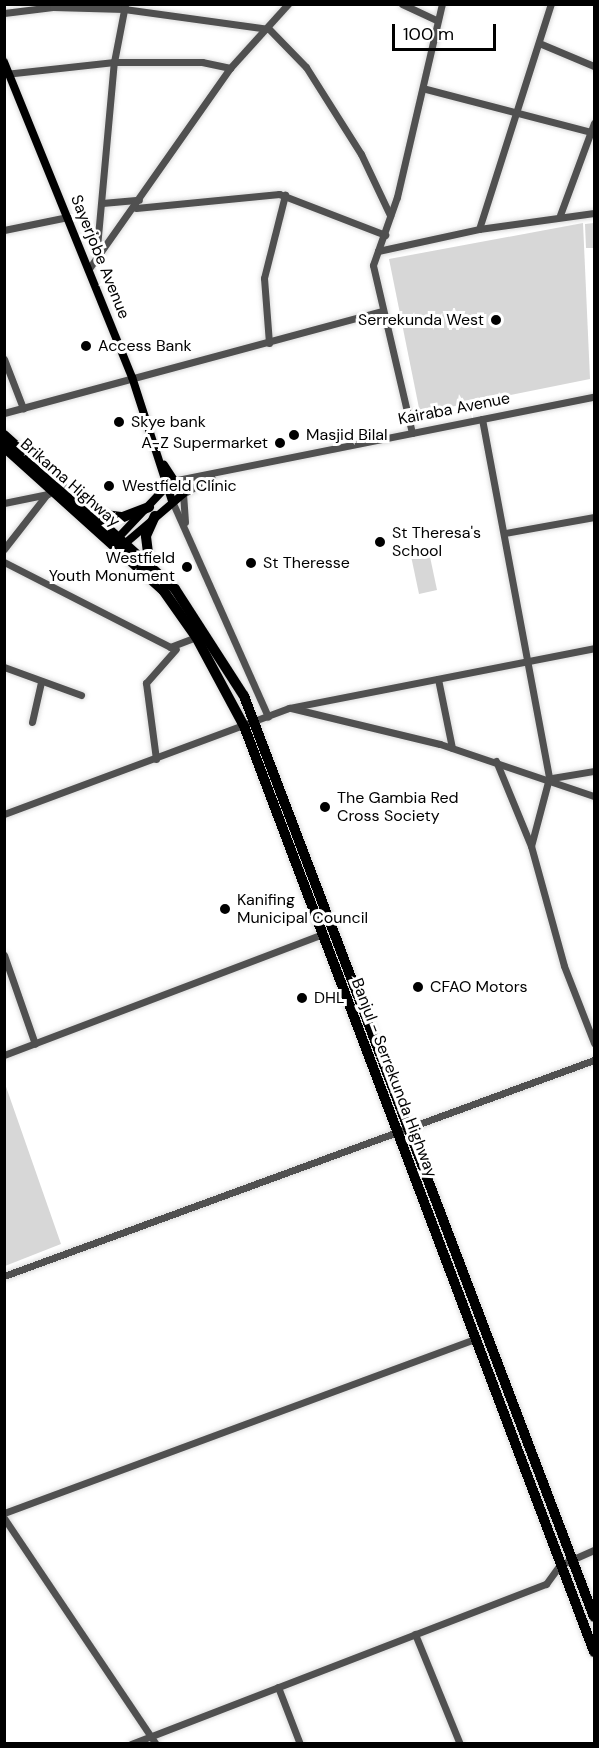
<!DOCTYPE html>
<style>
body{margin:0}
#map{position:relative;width:599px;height:1748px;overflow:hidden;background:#fff;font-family:"DM Sans",sans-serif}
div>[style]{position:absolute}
.green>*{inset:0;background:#d7d7d7}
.roads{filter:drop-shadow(0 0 2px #dbdbdb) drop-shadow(0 0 2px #dbdbdb)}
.minor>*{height:7px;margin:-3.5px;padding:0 3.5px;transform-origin:3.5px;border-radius:3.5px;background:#505050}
.major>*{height:8px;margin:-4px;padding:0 4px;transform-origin:4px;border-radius:4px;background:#000}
.highway>*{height:10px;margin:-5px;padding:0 5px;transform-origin:5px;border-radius:5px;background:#000}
.dots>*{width:16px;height:16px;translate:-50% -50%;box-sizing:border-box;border:3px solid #fff;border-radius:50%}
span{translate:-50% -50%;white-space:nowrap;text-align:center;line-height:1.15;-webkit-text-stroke:6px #fff;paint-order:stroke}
.street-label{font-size:16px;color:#000}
.poi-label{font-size:16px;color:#000}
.right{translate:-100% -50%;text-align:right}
.left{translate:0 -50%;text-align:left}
.frame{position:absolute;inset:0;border:6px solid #000;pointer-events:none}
.scale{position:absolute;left:392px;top:24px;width:104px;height:27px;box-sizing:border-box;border:3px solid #000;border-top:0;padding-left:8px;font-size:18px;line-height:21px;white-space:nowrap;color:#000;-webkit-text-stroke:4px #fff;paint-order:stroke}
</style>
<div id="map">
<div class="green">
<i style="clip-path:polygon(583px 223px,590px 379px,420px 413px,389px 259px)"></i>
<i style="clip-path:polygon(594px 223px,594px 248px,586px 248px,585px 224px)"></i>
<i style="clip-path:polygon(429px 552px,437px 590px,419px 594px,411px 556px)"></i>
<i style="clip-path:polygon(4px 1081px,61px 1244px,5px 1266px,4px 1266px)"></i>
</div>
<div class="roads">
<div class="minor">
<i style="left:402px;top:4px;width:38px;rotate:25deg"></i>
<i style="left:4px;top:13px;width:49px;rotate:-7deg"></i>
<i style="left:53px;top:7px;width:71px;rotate:1.6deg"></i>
<i style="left:124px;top:9px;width:146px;rotate:7.9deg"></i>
<i style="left:269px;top:29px;width:53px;rotate:45.8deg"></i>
<i style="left:306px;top:67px;width:103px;rotate:57.7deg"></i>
<i style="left:361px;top:154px;width:68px;rotate:64.6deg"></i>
<i style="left:539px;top:43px;width:60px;rotate:22.7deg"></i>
<i style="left:5px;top:74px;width:110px;rotate:-6.3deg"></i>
<i style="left:114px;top:62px;width:88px"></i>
<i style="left:202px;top:62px;width:29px;rotate:12deg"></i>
<i style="left:230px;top:68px;width:86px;rotate:-47.8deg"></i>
<i style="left:426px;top:89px;width:171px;rotate:14.6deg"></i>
<i style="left:102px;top:203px;width:37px;rotate:-5deg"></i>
<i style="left:136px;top:208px;width:144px;rotate:-5.6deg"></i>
<i style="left:279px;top:194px;width:114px;rotate:21.1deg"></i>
<i style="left:560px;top:215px;width:98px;rotate:-69.7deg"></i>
<i style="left:479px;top:229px;width:236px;rotate:-72.3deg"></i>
<i style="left:4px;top:230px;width:65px;rotate:-11.5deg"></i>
<i style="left:378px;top:251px;width:103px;rotate:-12.3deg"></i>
<i style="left:479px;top:229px;width:116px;rotate:-7.9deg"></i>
<i style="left:96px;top:258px;width:197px;rotate:-84.8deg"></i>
<i style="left:114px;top:62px;width:58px;rotate:-79.1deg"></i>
<i style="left:88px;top:270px;width:247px;rotate:-54.9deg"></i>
<i style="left:269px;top:343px;width:65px;rotate:-94.4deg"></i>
<i style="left:264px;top:278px;width:86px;rotate:-75.8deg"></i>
<i style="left:4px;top:359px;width:53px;rotate:68.8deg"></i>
<i style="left:4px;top:413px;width:392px;rotate:-15.1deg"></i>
<i style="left:482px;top:419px;width:365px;rotate:79.4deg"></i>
<i style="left:549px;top:778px;width:70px;rotate:104.8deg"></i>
<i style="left:531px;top:846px;width:124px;rotate:74.6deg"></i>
<i style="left:564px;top:966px;width:83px;rotate:68.7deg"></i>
<i style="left:412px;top:433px;width:172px;rotate:-103.1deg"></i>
<i style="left:373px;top:265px;width:72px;rotate:-70.6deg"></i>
<i style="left:397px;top:197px;width:198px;rotate:-76.9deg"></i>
<i style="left:177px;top:480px;width:425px;rotate:-11.3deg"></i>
<i style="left:172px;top:501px;width:236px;rotate:66deg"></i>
<i style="left:4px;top:503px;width:45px;rotate:-11.6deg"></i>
<i style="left:185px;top:522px;width:28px;rotate:-94deg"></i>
<i style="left:183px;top:494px;width:33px;rotate:-31deg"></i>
<i style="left:505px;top:533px;width:90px;rotate:-10.2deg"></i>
<i style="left:4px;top:549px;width:70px;rotate:-52deg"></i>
<i style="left:4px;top:562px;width:186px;rotate:27.1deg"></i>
<i style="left:170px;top:647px;width:28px;rotate:-21deg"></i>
<i style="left:4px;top:667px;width:82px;rotate:20deg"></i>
<i style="left:438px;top:679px;width:70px;rotate:78.5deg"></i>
<i style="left:291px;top:708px;width:153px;rotate:13.6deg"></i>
<i style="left:440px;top:744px;width:163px;rotate:18.7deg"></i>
<i style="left:32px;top:722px;width:41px;rotate:-77.3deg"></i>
<i style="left:156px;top:759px;width:77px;rotate:-97.5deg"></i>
<i style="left:146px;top:683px;width:45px;rotate:-48.6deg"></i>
<i style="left:496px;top:761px;width:92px;rotate:67.6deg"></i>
<i style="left:552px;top:778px;width:43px;rotate:-9.5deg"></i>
<i style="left:4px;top:814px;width:304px;rotate:-20.4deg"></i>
<i style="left:289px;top:708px;width:311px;rotate:-11.1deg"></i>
<i style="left:4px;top:955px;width:94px;rotate:70.8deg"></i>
<i style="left:4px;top:1055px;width:341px;rotate:-20.8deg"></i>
<i style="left:4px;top:1276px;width:628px;rotate:-20.11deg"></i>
<i style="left:4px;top:1513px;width:502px;rotate:-20.28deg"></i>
<i style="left:4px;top:1518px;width:272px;rotate:56.1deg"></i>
<i style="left:415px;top:1634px;width:119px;rotate:67.8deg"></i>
<i style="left:278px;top:1687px;width:61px;rotate:68.9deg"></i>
<i style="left:131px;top:1744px;width:445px;rotate:-21.1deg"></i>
<i style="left:546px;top:1584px;width:24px;rotate:-54deg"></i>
<i style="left:560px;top:1565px;width:37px;rotate:-24deg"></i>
</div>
<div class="major">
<i style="left:4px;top:62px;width:340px;rotate:67.9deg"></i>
<i style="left:132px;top:377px;width:130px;rotate:72.1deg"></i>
<i style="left:116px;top:540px;width:77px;rotate:-46.6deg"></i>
<i style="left:121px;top:547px;width:82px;rotate:-40.5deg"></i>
<i style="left:183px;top:494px;width:35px;rotate:-123deg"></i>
</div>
<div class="highway">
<i style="left:4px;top:435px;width:230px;rotate:42deg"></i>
<i style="left:175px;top:589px;width:127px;rotate:57.2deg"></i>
<i style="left:244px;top:696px;width:985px;rotate:69.19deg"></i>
<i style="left:4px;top:447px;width:214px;rotate:42deg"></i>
<i style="left:163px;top:590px;width:57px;rotate:54.9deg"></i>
<i style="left:196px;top:637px;width:101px;rotate:61.7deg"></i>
<i style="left:244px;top:726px;width:990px;rotate:69.29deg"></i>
<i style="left:97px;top:514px;width:26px;rotate:7deg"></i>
<i style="left:123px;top:517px;width:28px;rotate:-21deg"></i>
<i style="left:149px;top:561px;width:25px;rotate:-97deg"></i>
<i style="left:146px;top:536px;width:22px;rotate:-66deg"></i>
</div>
</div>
<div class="dots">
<i style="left:496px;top:320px;background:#000"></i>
<i style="left:86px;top:346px;background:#000"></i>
<i style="left:119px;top:422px;background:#000"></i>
<i style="left:294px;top:435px;background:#000"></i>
<i style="left:280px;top:443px;background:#000"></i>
<i style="left:109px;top:486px;background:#000"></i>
<i style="left:380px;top:542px;background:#000"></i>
<i style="left:251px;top:563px;background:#000"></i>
<i style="left:187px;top:567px;background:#000"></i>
<i style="left:325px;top:807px;background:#000"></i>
<i style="left:225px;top:909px;background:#000"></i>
<i style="left:418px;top:987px;background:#000"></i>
<i style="left:302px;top:998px;background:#000"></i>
</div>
<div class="street-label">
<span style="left:100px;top:257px;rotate:68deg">Sayerjobe Avenue</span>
<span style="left:454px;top:409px;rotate:-11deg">Kairaba Avenue</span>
<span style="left:70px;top:483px;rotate:41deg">Brikama Highway</span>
<span style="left:394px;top:1078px;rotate:69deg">Banjul - Serrekunda Highway</span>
</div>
<div class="poi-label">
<span class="right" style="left:484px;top:320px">Serrekunda West</span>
<span class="left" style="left:98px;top:346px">Access Bank</span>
<span class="left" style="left:131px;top:422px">Skye bank</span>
<span class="left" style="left:306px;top:435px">Masjid Bilal</span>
<span class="right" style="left:268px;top:443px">A-Z Supermarket</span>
<span class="left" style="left:122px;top:486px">Westfield Clinic</span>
<span class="left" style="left:392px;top:542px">St Theresa's<br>School</span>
<span class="right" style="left:175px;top:567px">Westfield<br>Youth Monument</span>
<span class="left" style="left:263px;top:563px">St Theresse</span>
<span class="left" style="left:337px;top:807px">The Gambia Red<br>Cross Society</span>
<span class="left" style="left:237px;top:909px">Kanifing<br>Municipal Council</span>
<span class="left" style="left:430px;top:987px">CFAO Motors</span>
<span class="left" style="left:314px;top:998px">DHL</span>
</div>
<div class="frame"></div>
<div class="scale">100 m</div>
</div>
